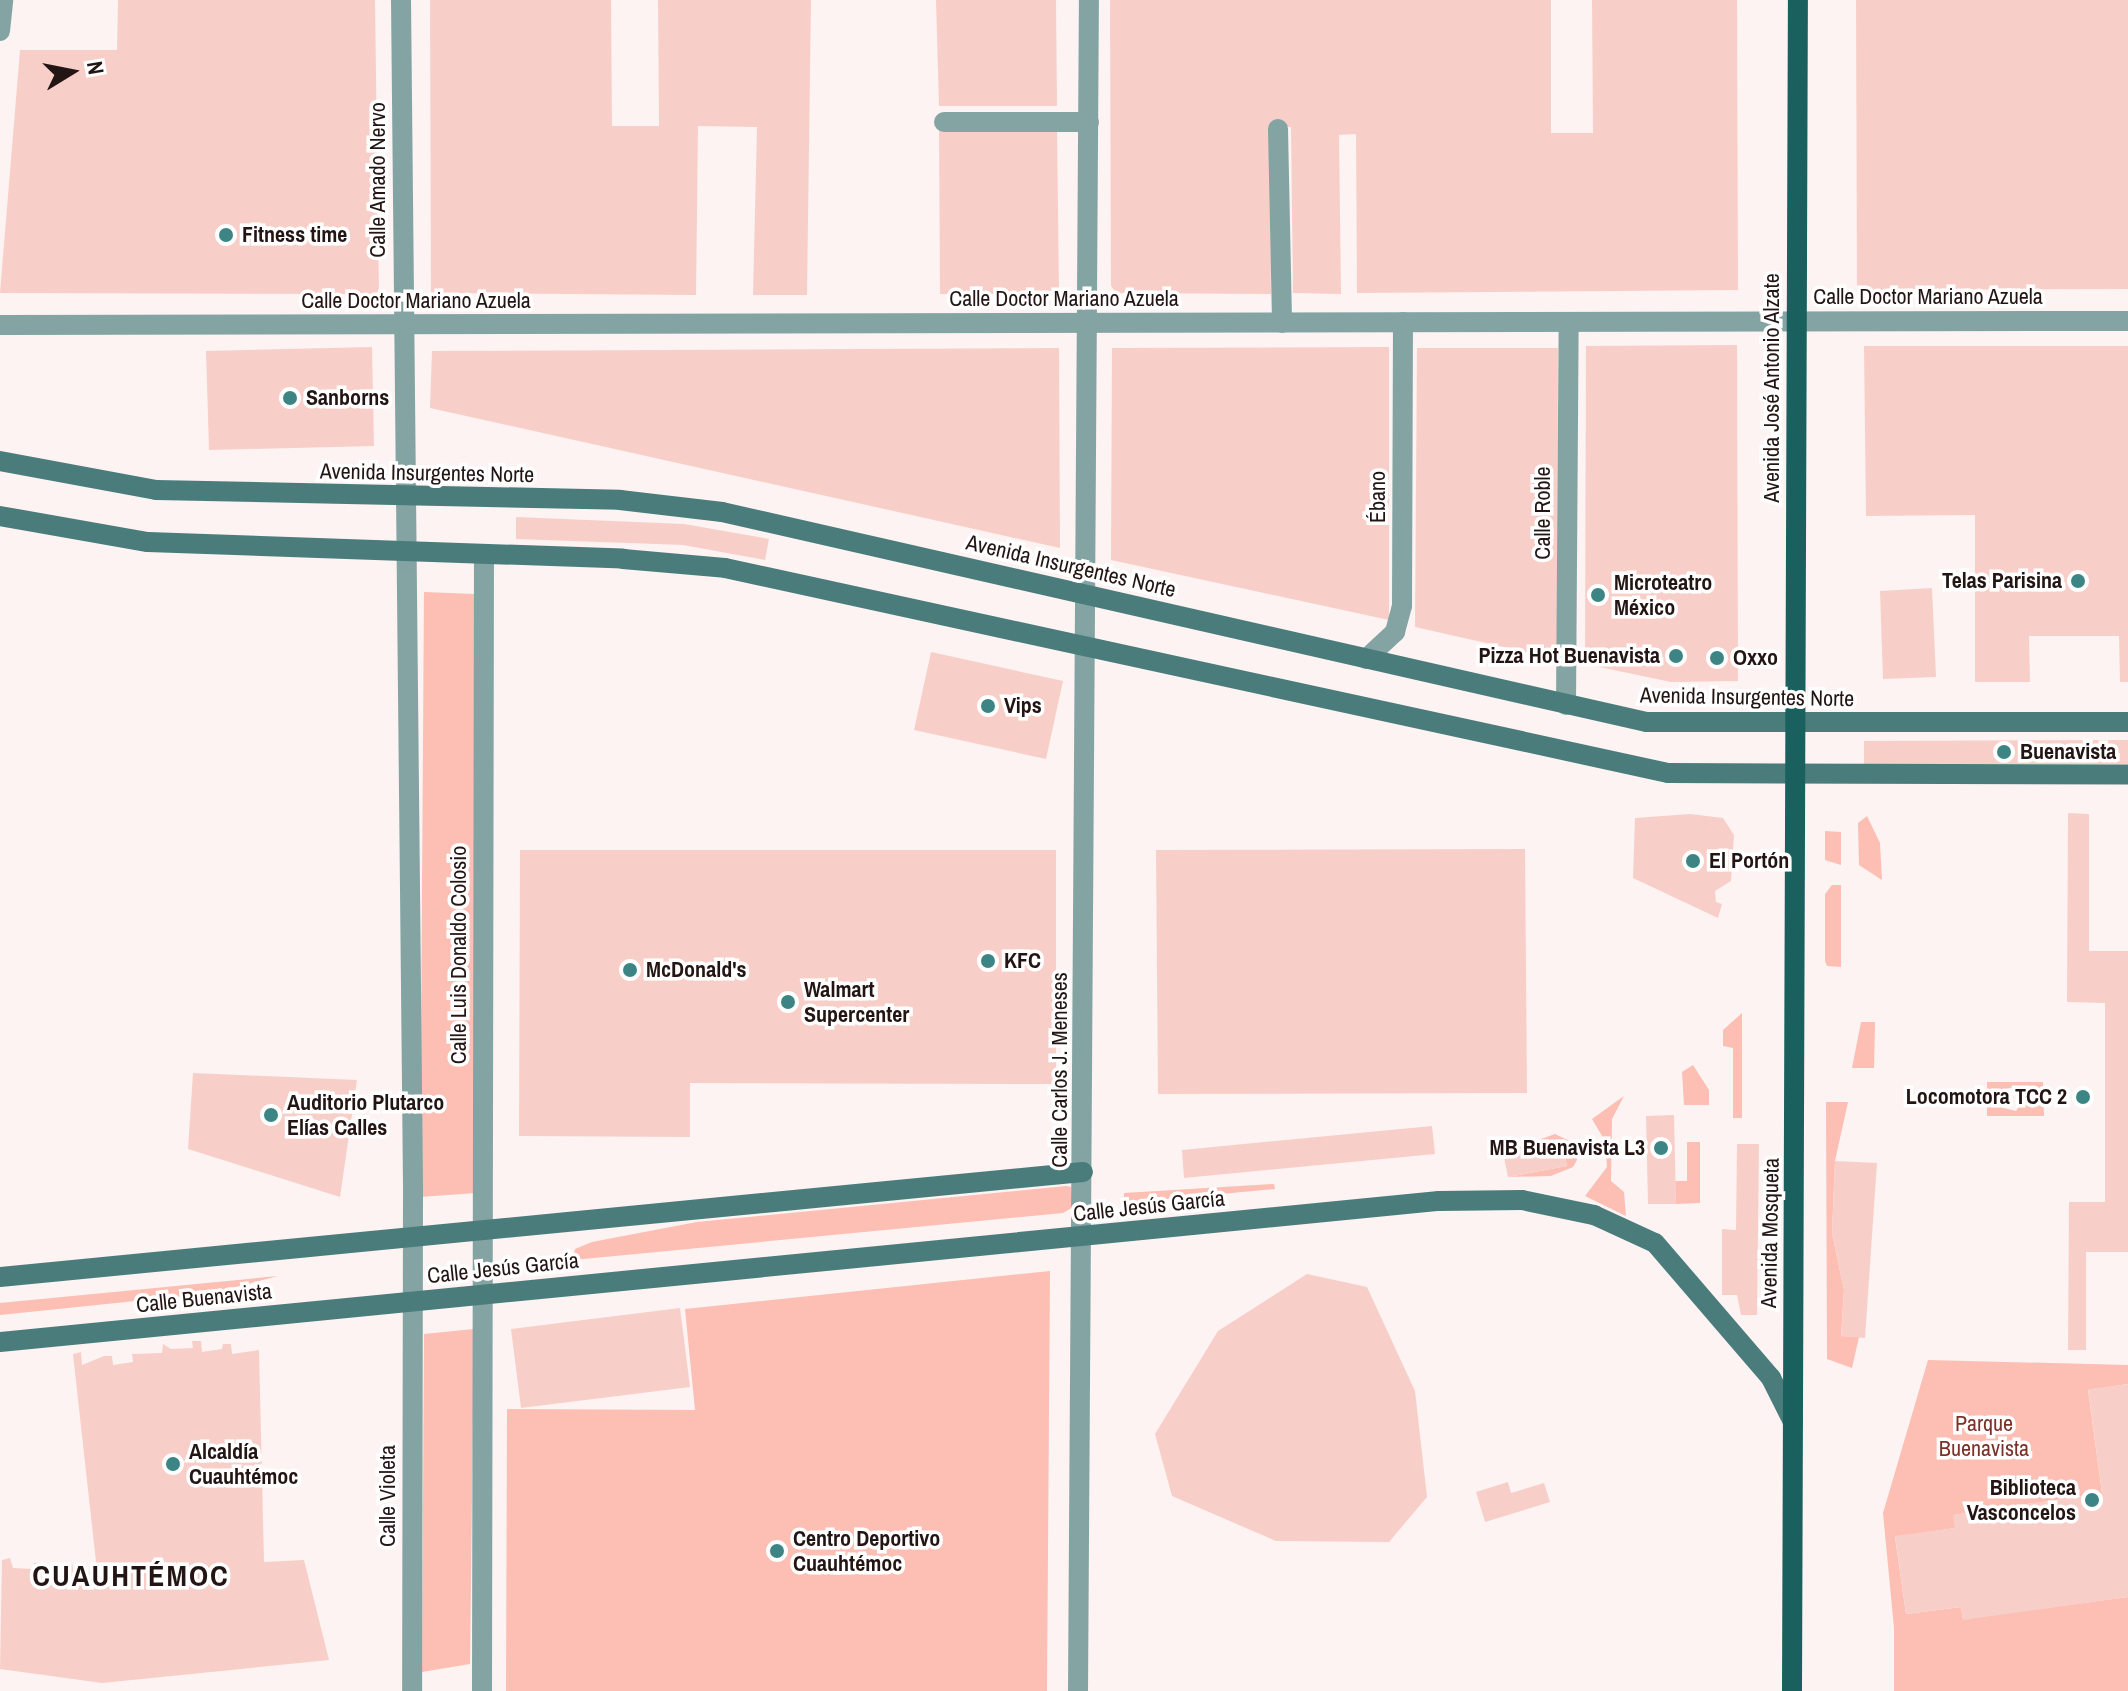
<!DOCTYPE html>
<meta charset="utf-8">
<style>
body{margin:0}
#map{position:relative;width:2128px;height:1691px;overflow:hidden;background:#fcf3f2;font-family:"Archivo Narrow",sans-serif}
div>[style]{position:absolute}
.green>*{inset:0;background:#fdbeb4}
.building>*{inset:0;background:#f8cfc8}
.street>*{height:20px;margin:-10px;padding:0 10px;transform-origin:10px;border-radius:10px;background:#83a4a3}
.secondary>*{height:20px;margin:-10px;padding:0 10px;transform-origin:10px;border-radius:10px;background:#4a7c7b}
.primary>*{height:20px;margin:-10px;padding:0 10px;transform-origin:10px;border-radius:10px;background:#1a605f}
.dots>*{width:22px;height:22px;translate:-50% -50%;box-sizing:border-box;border:4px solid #fff;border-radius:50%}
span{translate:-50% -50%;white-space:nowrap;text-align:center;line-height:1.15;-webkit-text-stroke:7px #fff;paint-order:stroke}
.street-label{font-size:22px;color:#231513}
.poi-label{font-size:22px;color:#231513;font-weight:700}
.left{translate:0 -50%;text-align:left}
.right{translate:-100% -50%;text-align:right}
.park-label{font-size:22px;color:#7d3028}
.district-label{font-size:30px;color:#231513;font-weight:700;letter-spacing:2px}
.north{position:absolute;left:32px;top:32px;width:80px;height:80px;-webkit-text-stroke:6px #fff;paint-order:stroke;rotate:80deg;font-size:22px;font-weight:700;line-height:32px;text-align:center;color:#231513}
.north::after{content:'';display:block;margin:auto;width:28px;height:36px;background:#231513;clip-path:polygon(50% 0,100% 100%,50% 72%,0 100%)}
</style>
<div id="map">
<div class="green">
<i style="clip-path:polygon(424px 592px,474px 594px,476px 1193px,420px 1197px)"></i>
<i style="clip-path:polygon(1867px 816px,1880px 843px,1882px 880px,1859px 865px,1858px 823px)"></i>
<i style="clip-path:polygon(1825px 831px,1841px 832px,1841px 865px,1825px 860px)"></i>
<i style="clip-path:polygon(1832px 885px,1841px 885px,1841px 967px,1827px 966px,1825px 961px,1825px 894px)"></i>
<i style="clip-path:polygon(1742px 1013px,1742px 1118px,1733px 1118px,1733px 1048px,1723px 1046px,1723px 1030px)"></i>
<i style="clip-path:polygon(1861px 1022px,1875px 1022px,1874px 1068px,1852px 1068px)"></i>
<i style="clip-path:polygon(1693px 1065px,1709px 1090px,1709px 1105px,1684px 1105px,1682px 1072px)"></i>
<i style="clip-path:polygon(1987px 1082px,2043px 1082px,2044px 1116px,1987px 1116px,1987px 1104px,2016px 1111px,2024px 1099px,2014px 1087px,1987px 1093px)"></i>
<i style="clip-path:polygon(1624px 1096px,1612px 1119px,1611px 1181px,1624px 1192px,1626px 1216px,1585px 1196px,1607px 1167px,1605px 1141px,1592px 1119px)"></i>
<i style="clip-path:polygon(1826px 1102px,1848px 1102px,1835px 1161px,1832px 1233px,1844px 1290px,1841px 1336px,1859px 1337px,1852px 1368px,1827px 1359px)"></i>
<i style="clip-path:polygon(1555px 1134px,1574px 1143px,1577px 1160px,1573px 1167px,1551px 1176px,1508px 1177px,1567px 1166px,1562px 1142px,1503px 1153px)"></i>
<i style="clip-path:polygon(1687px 1142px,1700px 1142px,1700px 1203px,1676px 1204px,1675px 1181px,1687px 1181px)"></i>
<i style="clip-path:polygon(1274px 1184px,1275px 1189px,1124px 1203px,1124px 1193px)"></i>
<i style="clip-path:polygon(1066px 1186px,1071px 1187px,1073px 1207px,1063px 1213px,573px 1260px,575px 1249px,592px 1242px,697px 1222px)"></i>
<i style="clip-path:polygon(1050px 1271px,1047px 1691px,506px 1691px,507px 1409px,695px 1410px,685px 1309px)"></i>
<i style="clip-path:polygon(278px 1276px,213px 1293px,0 1315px,0 1303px)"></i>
<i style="clip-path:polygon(474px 1329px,470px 1664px,422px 1672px,424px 1334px)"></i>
<i style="clip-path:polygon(1928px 1360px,2128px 1365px,2128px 1384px,2088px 1390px,2102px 1493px,1954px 1515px,1955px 1528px,1895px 1537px,1906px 1614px,1961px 1607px,1963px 1619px,2128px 1597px,2128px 1691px,1894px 1691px,1894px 1628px,1883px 1513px)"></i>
</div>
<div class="building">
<i style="clip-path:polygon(118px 0,375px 0,379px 294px,0 293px,20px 50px,117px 50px)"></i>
<i style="clip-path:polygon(430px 0,611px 0,612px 126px,659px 126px,658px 0,811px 0,807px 295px,753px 295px,757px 127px,698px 126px,696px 295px,431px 293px)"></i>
<i style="clip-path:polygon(936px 0,1056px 0,1057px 106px,939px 106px)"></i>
<i style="clip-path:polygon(1110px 0,1551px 0,1551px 133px,1593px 133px,1592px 0,1737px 0,1738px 290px,1357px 293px,1356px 134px,1339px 135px,1341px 294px,1293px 293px,1291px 127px,1270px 128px,1271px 294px,1116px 293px,1111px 286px)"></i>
<i style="clip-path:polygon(1856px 0,2128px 0,2128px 289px,1857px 290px)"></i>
<i style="clip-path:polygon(939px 124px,1057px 125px,1059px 294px,940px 294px)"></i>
<i style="clip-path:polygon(1737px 345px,1738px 681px,1671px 682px,1585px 664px,1586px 346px)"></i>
<i style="clip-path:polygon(1864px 346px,2128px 346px,2128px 682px,2120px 682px,2119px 636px,2029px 636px,2030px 682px,1975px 682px,1975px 515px,1866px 516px)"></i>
<i style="clip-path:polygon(372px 347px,374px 446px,209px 450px,206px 351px)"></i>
<i style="clip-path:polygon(1389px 347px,1389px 620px,1111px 560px,1112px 348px)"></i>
<i style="clip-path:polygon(1059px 348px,1060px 548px,430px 408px,432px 351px)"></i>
<i style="clip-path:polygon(1417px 348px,1558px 348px,1557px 659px,1415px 627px)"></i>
<i style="clip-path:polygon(516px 517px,684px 524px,769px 539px,765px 560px,683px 545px,516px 539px)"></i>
<i style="clip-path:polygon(1932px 588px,1936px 677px,1883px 679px,1880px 591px)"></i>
<i style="clip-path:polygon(931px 652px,1063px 681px,1046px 759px,914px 730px)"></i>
<i style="clip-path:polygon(2128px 740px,2128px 764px,1864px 764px,1864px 741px)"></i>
<i style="clip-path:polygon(2068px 813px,2089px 814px,2089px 951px,2128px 951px,2128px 1252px,2086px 1252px,2086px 1350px,2068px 1350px,2069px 1202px,2105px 1202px,2105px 1003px,2067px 1002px)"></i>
<i style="clip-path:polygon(1690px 814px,1723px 818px,1734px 835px,1731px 881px,1715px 891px,1716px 902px,1722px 904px,1718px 918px,1633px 878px,1635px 818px)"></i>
<i style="clip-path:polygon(1525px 849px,1527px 1093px,1158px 1094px,1156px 850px)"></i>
<i style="clip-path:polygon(520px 850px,1056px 850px,1056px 1084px,690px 1083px,690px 1137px,519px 1136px)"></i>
<i style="clip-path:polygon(193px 1073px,357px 1080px,340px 1197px,188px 1149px)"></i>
<i style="clip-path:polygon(1674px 1115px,1676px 1204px,1648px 1204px,1646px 1116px)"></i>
<i style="clip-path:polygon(1432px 1126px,1435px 1154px,1184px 1178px,1182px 1150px)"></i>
<i style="clip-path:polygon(1563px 1142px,1567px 1166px,1508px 1177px,1503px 1153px)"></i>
<i style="clip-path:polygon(1737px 1144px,1759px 1144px,1757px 1315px,1741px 1315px,1737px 1295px,1722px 1295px,1722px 1229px,1736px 1230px)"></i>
<i style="clip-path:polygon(1835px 1161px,1877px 1163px,1865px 1338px,1841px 1336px,1844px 1290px,1832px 1233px)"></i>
<i style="clip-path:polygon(1307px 1274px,1367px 1287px,1415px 1391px,1427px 1497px,1389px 1542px,1276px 1541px,1172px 1496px,1155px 1434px,1218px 1331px)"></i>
<i style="clip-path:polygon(680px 1308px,690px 1387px,521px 1408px,511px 1329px)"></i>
<i style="clip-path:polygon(192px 1341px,201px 1341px,202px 1352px,222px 1349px,223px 1344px,231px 1344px,232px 1354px,259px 1350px,264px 1562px,304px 1560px,329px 1660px,102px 1683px,0 1669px,2px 1560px,10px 1558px,13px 1568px,34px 1569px,34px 1563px,43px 1563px,43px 1570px,72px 1563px,74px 1574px,97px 1571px,73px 1354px,81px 1352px,82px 1365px,104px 1356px,112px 1356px,113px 1365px,133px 1362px,132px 1354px,162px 1353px,163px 1344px,171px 1349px,193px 1348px)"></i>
<i style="clip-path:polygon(2128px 1384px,2128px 1597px,1963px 1620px,1961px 1607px,1906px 1614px,1895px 1536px,1955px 1528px,1953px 1515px,2102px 1493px,2088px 1389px)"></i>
<i style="clip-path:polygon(1508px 1482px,1511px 1493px,1544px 1483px,1550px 1502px,1485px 1522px,1476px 1492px)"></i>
</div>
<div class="street">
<i style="left:401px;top:0;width:1192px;rotate:89.42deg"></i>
<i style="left:413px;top:1192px;width:499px;rotate:90.1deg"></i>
<i style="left:0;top:31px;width:31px;rotate:-84deg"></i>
<i style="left:944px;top:122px;width:145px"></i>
<i style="left:1278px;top:129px;width:194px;rotate:88.8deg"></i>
<i style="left:0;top:325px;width:2128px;rotate:-0.11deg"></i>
<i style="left:1366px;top:659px;width:40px;rotate:-43deg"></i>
<i style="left:1395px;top:632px;width:27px;rotate:-75deg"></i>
<i style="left:1402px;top:606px;width:284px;rotate:-89.8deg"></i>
<i style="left:1566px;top:705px;width:383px;rotate:-89.6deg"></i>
<i style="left:482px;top:1691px;width:1136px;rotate:-89.9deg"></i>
<i style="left:1078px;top:1691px;width:1691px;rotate:-89.63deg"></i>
</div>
<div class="secondary">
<i style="left:0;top:461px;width:159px;rotate:10.5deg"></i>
<i style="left:156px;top:490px;width:464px;rotate:1.2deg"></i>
<i style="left:620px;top:500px;width:103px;rotate:6.7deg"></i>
<i style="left:722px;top:512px;width:948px;rotate:12.8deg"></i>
<i style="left:1646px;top:722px;width:482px"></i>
<i style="left:0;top:516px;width:150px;rotate:10deg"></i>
<i style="left:148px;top:542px;width:475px;rotate:2deg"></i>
<i style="left:623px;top:559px;width:102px;rotate:5deg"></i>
<i style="left:725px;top:568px;width:965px;rotate:12.26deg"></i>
<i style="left:1668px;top:773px;width:460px;rotate:0.2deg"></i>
<i style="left:0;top:1277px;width:1088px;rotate:-5.54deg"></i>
<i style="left:0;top:1342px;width:1446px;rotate:-5.6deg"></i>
<i style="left:1439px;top:1201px;width:83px;rotate:-0.7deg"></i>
<i style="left:1522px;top:1200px;width:74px;rotate:11.8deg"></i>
<i style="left:1594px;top:1215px;width:67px;rotate:24.7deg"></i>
<i style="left:1655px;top:1243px;width:178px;rotate:49.3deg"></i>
<i style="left:1771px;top:1378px;width:49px;rotate:63.4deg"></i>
</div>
<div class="primary">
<i style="left:1792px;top:1691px;width:1691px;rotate:-89.8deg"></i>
</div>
<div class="dots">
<i style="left:226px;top:235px;background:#3d8585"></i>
<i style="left:290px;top:398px;background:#3d8585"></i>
<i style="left:2078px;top:581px;background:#3d8585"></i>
<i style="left:1598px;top:595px;background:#3d8585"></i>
<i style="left:1676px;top:656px;background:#3d8585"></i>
<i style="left:1717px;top:658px;background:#3d8585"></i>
<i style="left:988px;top:706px;background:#3d8585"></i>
<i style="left:2004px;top:752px;background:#3d8585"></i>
<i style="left:1693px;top:861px;background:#3d8585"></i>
<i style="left:988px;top:961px;background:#3d8585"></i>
<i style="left:630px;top:970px;background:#3d8585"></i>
<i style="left:788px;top:1002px;background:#3d8585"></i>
<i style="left:2083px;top:1097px;background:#3d8585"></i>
<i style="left:271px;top:1115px;background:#3d8585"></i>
<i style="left:1661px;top:1148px;background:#3d8585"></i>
<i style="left:173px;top:1464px;background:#3d8585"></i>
<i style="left:2092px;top:1500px;background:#3d8585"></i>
<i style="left:777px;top:1551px;background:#3d8585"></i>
</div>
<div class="street-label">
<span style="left:378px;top:180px;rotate:-90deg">Calle Amado Nervo</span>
<span style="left:1928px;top:297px">Calle Doctor Mariano Azuela</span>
<span style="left:1064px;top:299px">Calle Doctor Mariano Azuela</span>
<span style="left:416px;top:301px">Calle Doctor Mariano Azuela</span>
<span style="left:1772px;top:388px;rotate:-90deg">Avenida José Antonio Alzate</span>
<span style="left:427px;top:473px;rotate:1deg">Avenida Insurgentes Norte</span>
<span style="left:1378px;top:497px;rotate:-90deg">Ébano</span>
<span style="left:1543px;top:513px;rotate:-90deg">Calle Roble</span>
<span style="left:1071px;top:566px;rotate:13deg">Avenida Insurgentes Norte</span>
<span style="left:1747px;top:697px;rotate:1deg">Avenida Insurgentes Norte</span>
<span style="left:459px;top:955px;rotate:-90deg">Calle Luis Donaldo Colosio</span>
<span style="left:1060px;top:1070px;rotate:-90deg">Calle Carlos J. Meneses</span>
<span style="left:1149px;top:1206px;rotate:-6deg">Calle Jesús García</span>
<span style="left:1770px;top:1233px;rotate:-89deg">Avenida Mosqueta</span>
<span style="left:503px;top:1268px;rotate:-6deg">Calle Jesús García</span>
<span style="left:204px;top:1298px;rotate:-6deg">Calle Buenavista</span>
<span style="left:388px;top:1496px;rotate:-90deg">Calle Violeta</span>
</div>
<div class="poi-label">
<span class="left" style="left:242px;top:235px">Fitness time</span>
<span class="left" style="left:306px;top:398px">Sanborns</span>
<span class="right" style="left:2062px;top:581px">Telas Parisina</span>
<span class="left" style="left:1614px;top:595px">Microteatro<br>México</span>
<span class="right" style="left:1660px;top:656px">Pizza Hot Buenavista</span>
<span class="left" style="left:1733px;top:658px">Oxxo</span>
<span class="left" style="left:1004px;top:706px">Vips</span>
<span class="left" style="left:2020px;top:752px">Buenavista</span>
<span class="left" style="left:1709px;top:861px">El Portón</span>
<span class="left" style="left:1004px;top:961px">KFC</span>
<span class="left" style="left:646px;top:970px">McDonald's</span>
<span class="left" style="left:804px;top:1002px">Walmart<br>Supercenter</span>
<span class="right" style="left:2067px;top:1097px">Locomotora TCC 2</span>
<span class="left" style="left:287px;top:1115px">Auditorio Plutarco<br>Elías Calles</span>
<span class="right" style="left:1645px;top:1148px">MB Buenavista L3</span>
<span class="left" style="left:189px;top:1464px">Alcaldía<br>Cuauhtémoc</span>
<span class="right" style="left:2076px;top:1500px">Biblioteca<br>Vasconcelos</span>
<span class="left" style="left:793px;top:1551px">Centro Deportivo<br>Cuauhtémoc</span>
</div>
<div class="park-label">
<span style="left:1984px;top:1436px">Parque<br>Buenavista</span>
</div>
<div class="district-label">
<span style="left:131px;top:1575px">CUAUHTÉMOC</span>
</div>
<div class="north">N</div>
</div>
